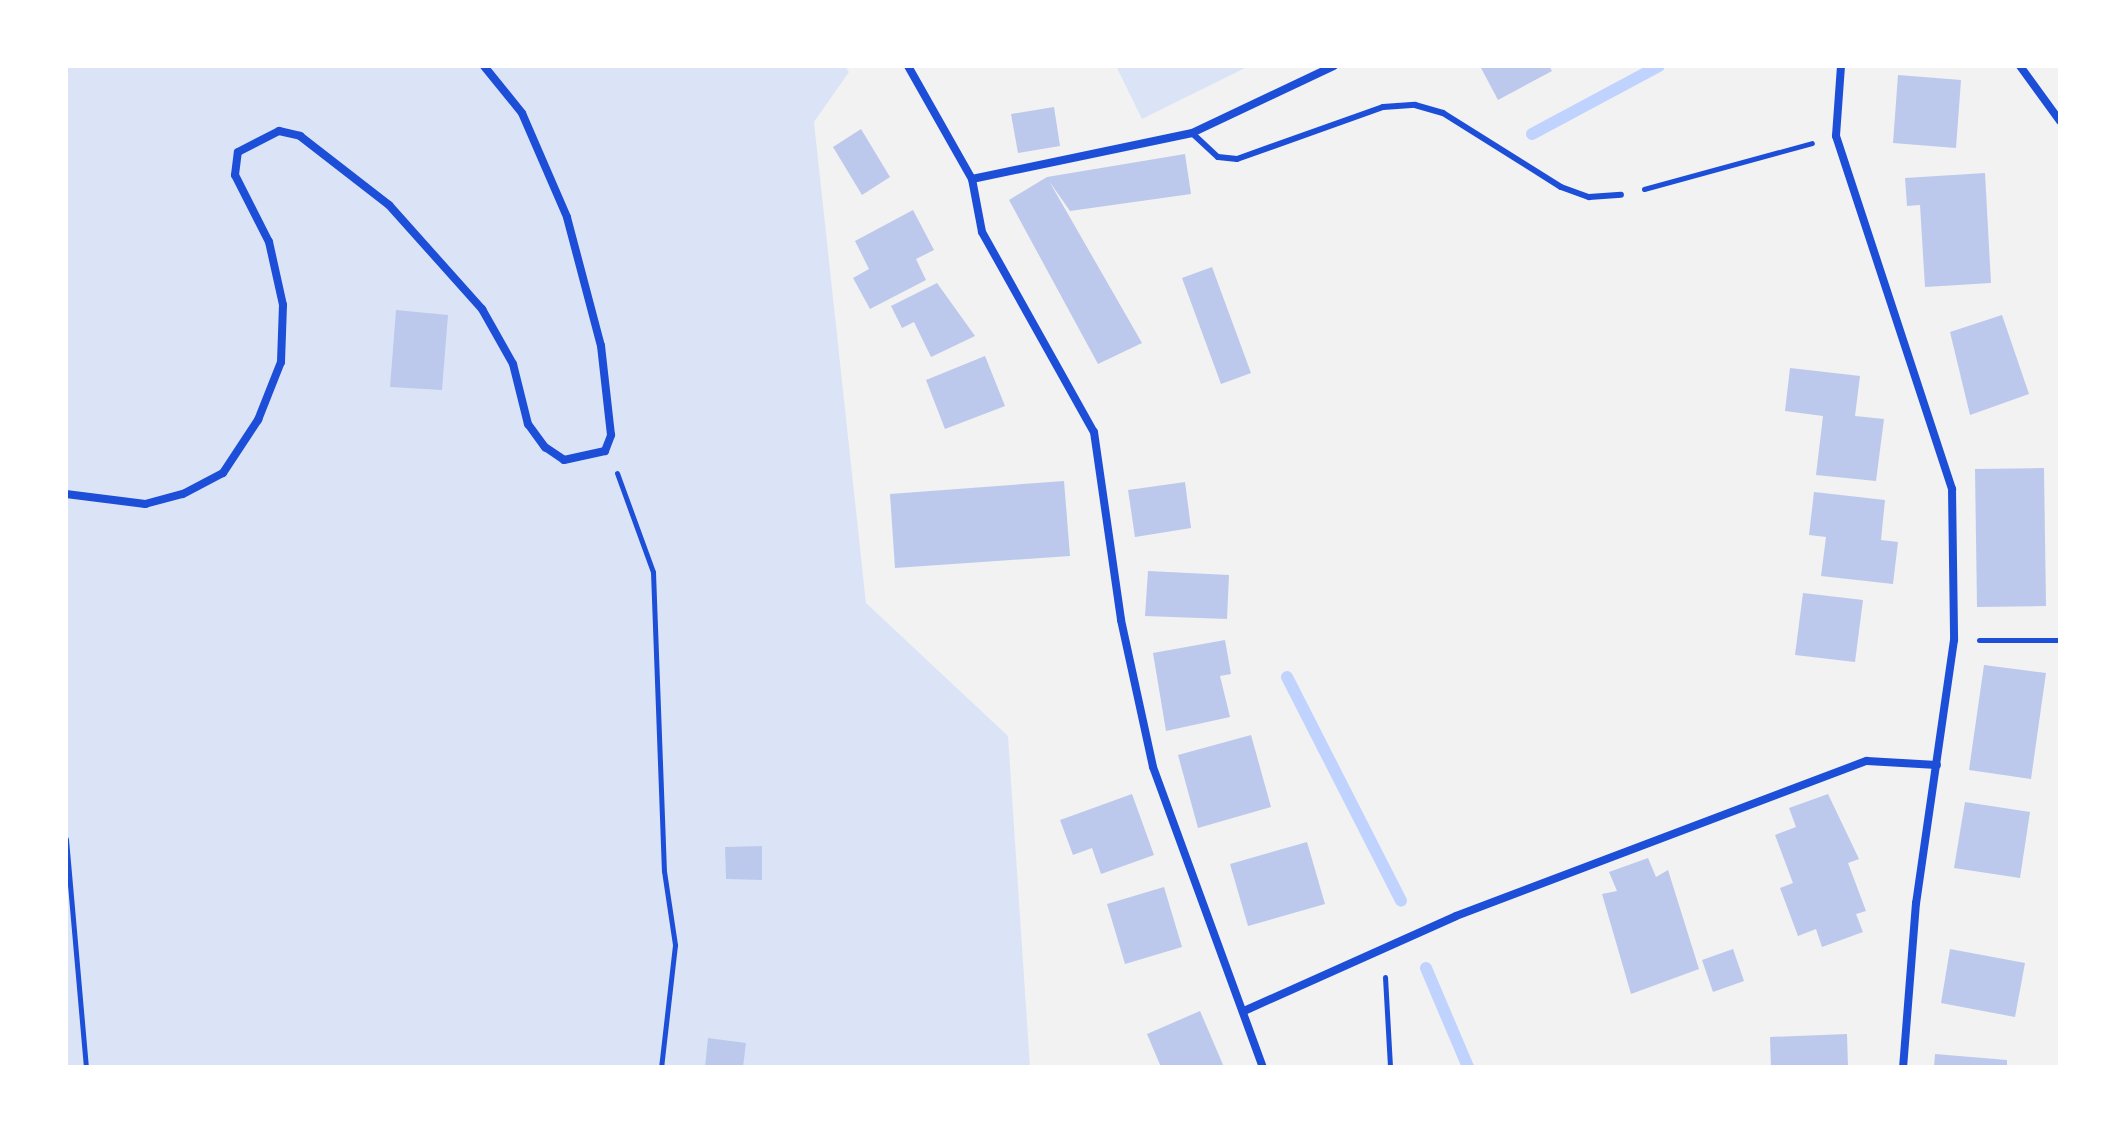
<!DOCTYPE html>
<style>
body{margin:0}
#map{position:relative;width:2126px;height:1133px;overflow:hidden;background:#f2f2f2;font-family:"Playfair Display",serif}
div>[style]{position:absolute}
.green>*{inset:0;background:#dbe4f7}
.stream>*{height:12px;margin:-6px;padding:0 6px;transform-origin:6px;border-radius:6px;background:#bfd3fe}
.building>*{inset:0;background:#bdc9ec}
.path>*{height:5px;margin:-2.5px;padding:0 2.5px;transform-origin:2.5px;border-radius:2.5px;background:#1d4ed8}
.service>*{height:6px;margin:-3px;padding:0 3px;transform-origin:3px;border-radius:3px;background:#1d4ed8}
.minor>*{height:8px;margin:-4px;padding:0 4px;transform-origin:4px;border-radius:4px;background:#1d4ed8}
span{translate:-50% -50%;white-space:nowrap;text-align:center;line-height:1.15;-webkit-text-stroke:6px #fff;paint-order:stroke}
.frame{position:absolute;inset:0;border:68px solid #fff;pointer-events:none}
</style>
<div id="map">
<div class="green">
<i style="clip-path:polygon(66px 66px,845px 66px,849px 72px,814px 122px,866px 603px,1008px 736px,1030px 1067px,66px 1067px)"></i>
<i style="clip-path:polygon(1116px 66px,1249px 66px,1142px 119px)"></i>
</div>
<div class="stream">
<i style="left:1532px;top:134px;width:144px;rotate:-28.2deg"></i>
<i style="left:1287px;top:677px;width:251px;rotate:63deg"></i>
<i style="left:1426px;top:968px;width:108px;rotate:67deg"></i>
</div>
<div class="building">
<i style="clip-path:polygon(1480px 66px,1549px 66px,1552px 71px,1498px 100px)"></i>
<i style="clip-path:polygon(1898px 75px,1961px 80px,1956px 148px,1893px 143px)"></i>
<i style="clip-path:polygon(1054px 107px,1060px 146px,1018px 153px,1011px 114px)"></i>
<i style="clip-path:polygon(861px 129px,890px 177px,862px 195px,833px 147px)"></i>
<i style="clip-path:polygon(1185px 154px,1191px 194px,1070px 211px,1049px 181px,1142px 343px,1098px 364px,1009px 200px,1047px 177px)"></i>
<i style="clip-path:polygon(1985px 173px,1991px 283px,1925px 287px,1920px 205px,1907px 206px,1905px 178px)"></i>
<i style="clip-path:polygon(913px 210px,934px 250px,916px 259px,926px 280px,870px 309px,853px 278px,869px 269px,855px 241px)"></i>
<i style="clip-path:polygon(1212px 267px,1251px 373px,1221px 384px,1182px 278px)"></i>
<i style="clip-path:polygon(937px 283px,975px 336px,931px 357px,914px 322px,902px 328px,891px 306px)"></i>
<i style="clip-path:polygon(396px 310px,448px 315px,442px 390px,390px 387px)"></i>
<i style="clip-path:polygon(2002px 315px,2029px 394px,1970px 415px,1950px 332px)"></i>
<i style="clip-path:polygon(985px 356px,1005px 406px,945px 429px,926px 380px)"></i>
<i style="clip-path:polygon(1790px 368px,1860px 376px,1855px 416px,1884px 419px,1876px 481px,1816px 475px,1823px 416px,1785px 411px)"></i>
<i style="clip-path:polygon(2044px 468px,2046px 606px,1977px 607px,1975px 469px)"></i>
<i style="clip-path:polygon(1064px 481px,1070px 556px,895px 568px,890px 494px)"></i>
<i style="clip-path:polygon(1185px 482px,1191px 528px,1135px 537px,1128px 490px)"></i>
<i style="clip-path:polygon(1814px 492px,1885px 500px,1881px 540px,1898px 542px,1893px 584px,1821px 576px,1826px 537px,1809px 535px)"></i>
<i style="clip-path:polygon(1148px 571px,1229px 575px,1227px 619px,1145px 616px)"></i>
<i style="clip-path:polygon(1803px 593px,1863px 600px,1855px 662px,1795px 655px)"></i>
<i style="clip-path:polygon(1225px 640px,1231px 674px,1220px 676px,1230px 717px,1166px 731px,1153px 653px)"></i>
<i style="clip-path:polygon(1984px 665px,2046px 673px,2031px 779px,1969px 770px)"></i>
<i style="clip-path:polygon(1251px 735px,1271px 807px,1198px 828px,1178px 755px)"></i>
<i style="clip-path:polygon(1132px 794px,1154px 855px,1101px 874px,1092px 848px,1073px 855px,1060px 820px)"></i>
<i style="clip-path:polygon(1828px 794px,1859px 859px,1848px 863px,1866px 911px,1856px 914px,1863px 932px,1822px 947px,1816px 929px,1798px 936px,1780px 888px,1793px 883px,1775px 835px,1796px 827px,1789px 808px)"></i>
<i style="clip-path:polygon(1965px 802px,2030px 812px,2020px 878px,1954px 868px)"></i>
<i style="clip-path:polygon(1307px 842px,1325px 904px,1248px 926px,1230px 864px)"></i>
<i style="clip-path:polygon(762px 846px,762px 880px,726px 879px,725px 847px)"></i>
<i style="clip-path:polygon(1648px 858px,1656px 877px,1668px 870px,1699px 969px,1631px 994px,1602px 894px,1617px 891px,1609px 872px)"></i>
<i style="clip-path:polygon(1164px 887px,1182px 947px,1125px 964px,1107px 904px)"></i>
<i style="clip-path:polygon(1733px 949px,1744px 981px,1713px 992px,1702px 960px)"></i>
<i style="clip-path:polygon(1950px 949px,2025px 963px,2015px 1017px,1941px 1003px)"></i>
<i style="clip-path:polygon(1200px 1011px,1224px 1067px,1161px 1067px,1147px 1034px)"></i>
<i style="clip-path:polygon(1847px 1034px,1848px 1067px,1771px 1067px,1770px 1037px)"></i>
<i style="clip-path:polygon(708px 1038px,746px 1043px,743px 1067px,705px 1067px)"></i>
<i style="clip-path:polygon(1935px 1054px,2007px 1060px,2007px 1067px,1934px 1067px)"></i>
</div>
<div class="path">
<i style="left:1644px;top:189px;width:174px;rotate:-15.3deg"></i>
<i style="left:617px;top:473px;width:105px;rotate:70deg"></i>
<i style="left:653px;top:572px;width:299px;rotate:87.9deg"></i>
<i style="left:664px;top:871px;width:75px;rotate:81.5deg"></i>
<i style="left:675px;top:945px;width:123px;rotate:96.5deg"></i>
<i style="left:1979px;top:640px;width:81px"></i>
<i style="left:66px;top:839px;width:229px;rotate:85deg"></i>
<i style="left:1385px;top:977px;width:90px;rotate:86.8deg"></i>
</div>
<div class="service">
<i style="left:1192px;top:133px;width:35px;rotate:43deg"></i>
<i style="left:1218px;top:157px;width:19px;rotate:6deg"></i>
<i style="left:1237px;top:159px;width:155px;rotate:-19.6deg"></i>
<i style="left:1383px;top:107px;width:32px;rotate:-4deg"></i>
<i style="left:1415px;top:105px;width:29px;rotate:16deg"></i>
<i style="left:1443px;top:113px;width:139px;rotate:32.1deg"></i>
<i style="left:1561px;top:187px;width:30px;rotate:20deg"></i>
<i style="left:1589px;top:197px;width:32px;rotate:-4deg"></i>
</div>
<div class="minor">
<i style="left:908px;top:66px;width:130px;rotate:60.5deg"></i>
<i style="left:972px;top:179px;width:54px;rotate:79.3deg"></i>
<i style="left:982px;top:232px;width:229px;rotate:60.8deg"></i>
<i style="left:1094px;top:432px;width:190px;rotate:81.8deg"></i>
<i style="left:1121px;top:620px;width:150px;rotate:77.7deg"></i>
<i style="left:1153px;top:767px;width:320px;rotate:69.9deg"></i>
<i style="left:1841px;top:66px;width:70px;rotate:94.1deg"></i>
<i style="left:1836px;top:136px;width:372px;rotate:71.8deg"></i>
<i style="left:1952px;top:489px;width:151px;rotate:89.2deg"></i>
<i style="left:1954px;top:640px;width:266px;rotate:98.2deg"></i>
<i style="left:1916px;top:903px;width:165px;rotate:94.5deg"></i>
<i style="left:2020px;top:66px;width:68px;rotate:54deg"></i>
<i style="left:972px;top:179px;width:225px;rotate:-11.8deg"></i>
<i style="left:1192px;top:133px;width:157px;rotate:-25.3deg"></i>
<i style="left:66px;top:494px;width:80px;rotate:7.2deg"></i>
<i style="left:145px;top:504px;width:39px;rotate:-15deg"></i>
<i style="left:183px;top:494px;width:45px;rotate:-27.7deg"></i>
<i style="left:223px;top:473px;width:64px;rotate:-56.6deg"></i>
<i style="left:258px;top:420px;width:62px;rotate:-68.4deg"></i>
<i style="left:281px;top:362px;width:57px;rotate:-88deg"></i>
<i style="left:283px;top:305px;width:65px;rotate:-102.5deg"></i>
<i style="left:269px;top:242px;width:75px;rotate:-116.9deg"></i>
<i style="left:235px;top:175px;width:23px;rotate:-83deg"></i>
<i style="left:238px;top:152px;width:46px;rotate:-27.1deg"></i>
<i style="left:279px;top:131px;width:22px;rotate:13deg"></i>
<i style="left:300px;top:136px;width:113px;rotate:37.8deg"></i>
<i style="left:389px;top:205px;width:140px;rotate:48.2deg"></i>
<i style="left:482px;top:309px;width:63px;rotate:60.6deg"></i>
<i style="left:513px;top:364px;width:62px;rotate:76deg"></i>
<i style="left:528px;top:424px;width:29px;rotate:54deg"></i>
<i style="left:545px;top:447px;width:23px;rotate:34deg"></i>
<i style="left:564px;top:460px;width:42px;rotate:-12.4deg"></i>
<i style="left:605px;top:451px;width:17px;rotate:-69deg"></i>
<i style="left:611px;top:435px;width:90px;rotate:-96.4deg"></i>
<i style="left:601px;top:346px;width:133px;rotate:-104.8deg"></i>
<i style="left:567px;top:217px;width:113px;rotate:-113.4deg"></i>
<i style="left:522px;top:113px;width:60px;rotate:-129deg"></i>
<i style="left:1244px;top:1011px;width:232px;rotate:-24.1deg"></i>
<i style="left:1456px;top:916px;width:439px;rotate:-20.7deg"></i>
<i style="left:1867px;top:761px;width:70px;rotate:3.3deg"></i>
</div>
<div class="frame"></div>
</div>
